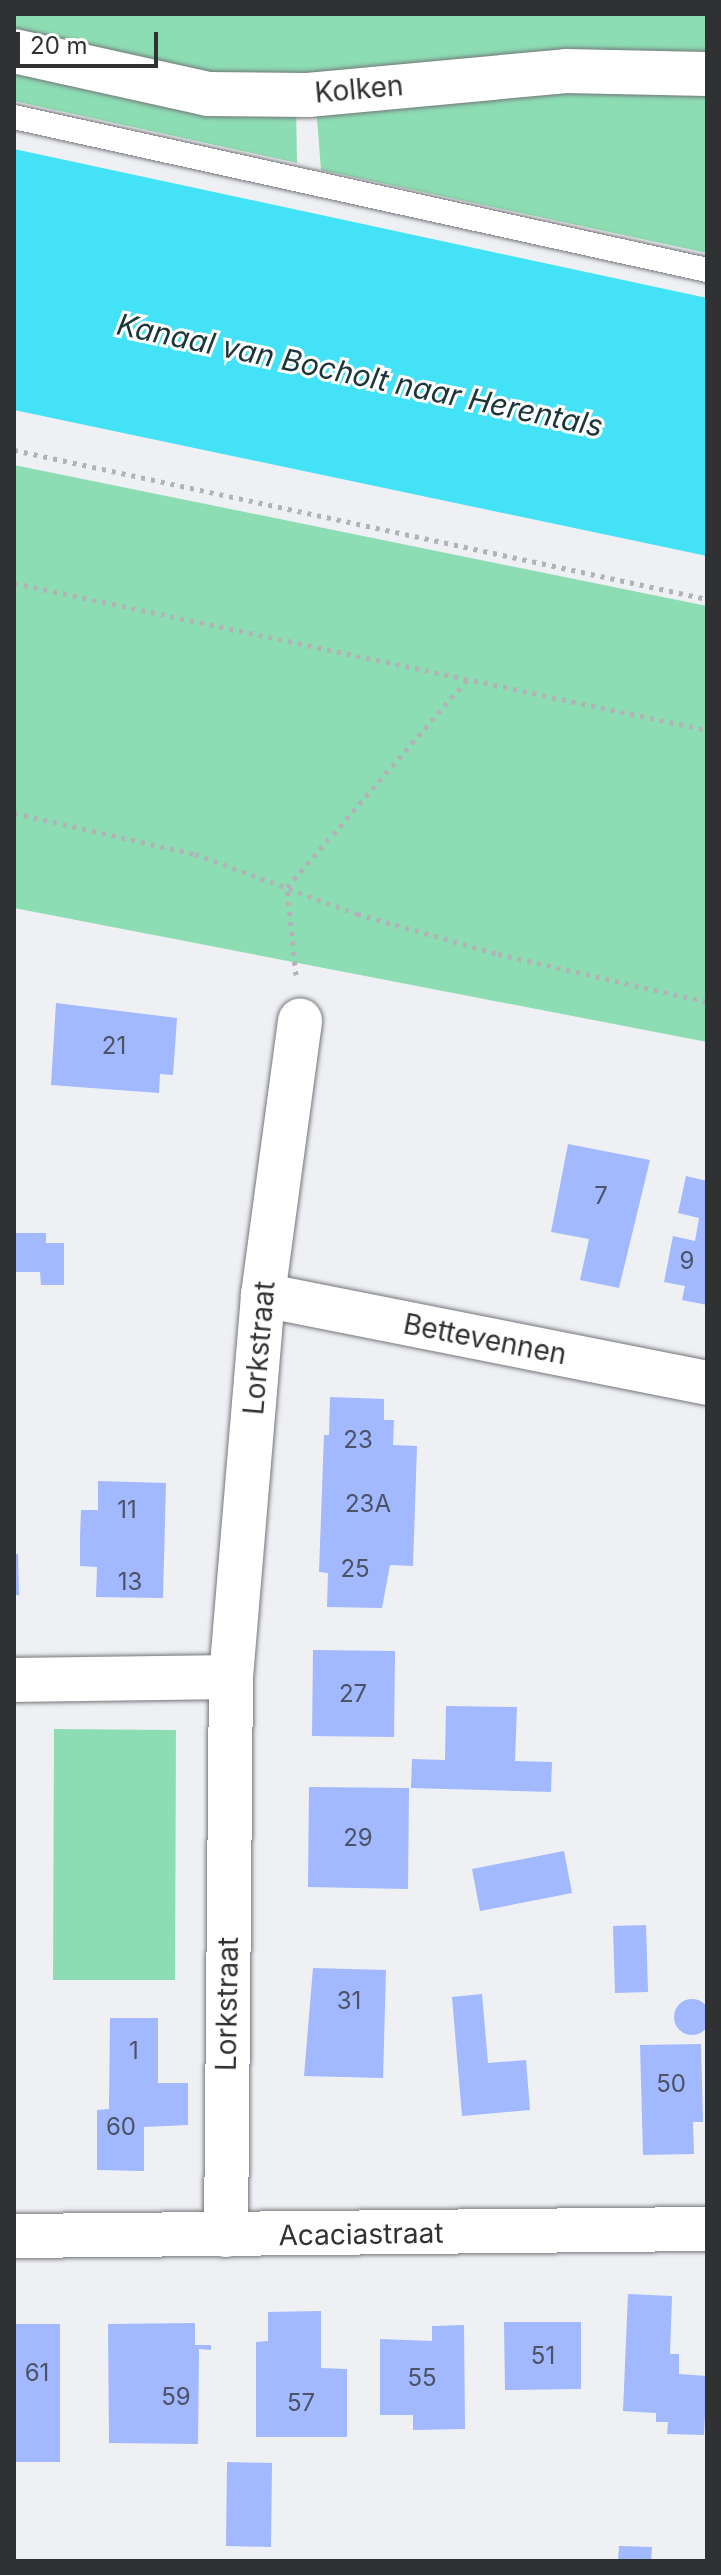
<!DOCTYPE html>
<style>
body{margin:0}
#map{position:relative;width:721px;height:2575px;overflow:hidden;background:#eff0f4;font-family:Inter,sans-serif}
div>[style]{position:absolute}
.green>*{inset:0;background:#8dddb4}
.water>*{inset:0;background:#43e2f7}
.building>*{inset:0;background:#a2b8ff}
.round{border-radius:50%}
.path>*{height:5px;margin-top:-2.5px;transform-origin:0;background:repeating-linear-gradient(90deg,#b2b3b6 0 4px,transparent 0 10px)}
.roads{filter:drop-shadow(0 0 2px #74767a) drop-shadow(0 0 2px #74767a)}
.lane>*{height:24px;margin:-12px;padding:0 12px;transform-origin:12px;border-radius:12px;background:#fff}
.street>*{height:44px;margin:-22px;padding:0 22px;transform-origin:22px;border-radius:22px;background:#fff}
span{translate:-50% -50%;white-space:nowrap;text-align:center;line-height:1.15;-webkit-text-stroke:6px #fff;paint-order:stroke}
.number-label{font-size:24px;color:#4c5366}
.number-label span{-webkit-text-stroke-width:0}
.street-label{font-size:28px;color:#303133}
.water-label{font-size:30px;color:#1c3539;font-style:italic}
.frame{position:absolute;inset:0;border:16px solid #303133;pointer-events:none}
.scale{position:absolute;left:16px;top:32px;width:142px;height:36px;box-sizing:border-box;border:4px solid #303133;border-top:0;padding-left:10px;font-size:24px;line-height:28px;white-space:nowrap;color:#303133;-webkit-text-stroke:6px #fff;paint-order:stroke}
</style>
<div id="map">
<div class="green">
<i style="clip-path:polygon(14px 14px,707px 14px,707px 55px,306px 85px,204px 78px,14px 42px)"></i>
<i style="clip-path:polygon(14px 71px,296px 104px,297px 163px,14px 101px)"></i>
<i style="clip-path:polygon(707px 82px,707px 253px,321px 170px,316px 106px,565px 87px)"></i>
<i style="clip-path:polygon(14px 465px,707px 606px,707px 1042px,14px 908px)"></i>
<i style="clip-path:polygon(54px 1729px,176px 1730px,175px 1980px,53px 1980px)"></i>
</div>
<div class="water">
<i style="clip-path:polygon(14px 149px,707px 298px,707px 556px,14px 410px)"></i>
</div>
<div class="building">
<i style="clip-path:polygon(56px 1003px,177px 1018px,173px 1075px,160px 1074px,159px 1093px,51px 1085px)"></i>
<i style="clip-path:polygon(568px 1144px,650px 1160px,619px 1288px,580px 1280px,589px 1239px,551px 1232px)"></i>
<i style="clip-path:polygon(686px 1176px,707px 1181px,707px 1305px,682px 1300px,685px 1286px,664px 1282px,673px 1236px,695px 1241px,699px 1218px,678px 1213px)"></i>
<i style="clip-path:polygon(14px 1233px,46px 1233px,46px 1243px,64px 1243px,64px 1285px,41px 1285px,40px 1272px,14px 1272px)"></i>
<i style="clip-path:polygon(330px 1397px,384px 1399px,384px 1420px,394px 1420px,393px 1445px,417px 1446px,413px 1566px,390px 1565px,382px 1608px,327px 1607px,328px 1573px,319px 1572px,324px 1435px,329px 1435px)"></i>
<i style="clip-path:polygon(98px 1481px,166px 1483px,163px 1598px,96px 1597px,97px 1567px,80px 1566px,80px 1537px,81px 1510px,98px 1510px)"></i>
<i style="clip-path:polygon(14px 1554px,18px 1554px,19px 1595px,14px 1595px)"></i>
<i style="clip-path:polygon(313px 1650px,395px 1651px,394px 1737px,312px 1736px)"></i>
<i style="clip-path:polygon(446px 1706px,517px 1707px,515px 1761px,552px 1762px,551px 1792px,411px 1788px,412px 1759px,445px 1760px)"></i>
<i style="clip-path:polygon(309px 1787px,409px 1788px,408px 1889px,308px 1887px)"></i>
<i style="clip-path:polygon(564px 1851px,572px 1893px,480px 1911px,472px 1869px)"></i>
<i style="clip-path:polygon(646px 1925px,648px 1992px,615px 1993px,613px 1926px)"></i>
<i style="clip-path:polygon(313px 1968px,386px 1970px,383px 2078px,304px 2076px)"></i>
<i style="clip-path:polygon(482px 1994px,488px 2063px,526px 2060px,530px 2110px,462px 2116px,452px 1997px)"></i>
<i class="round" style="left:674px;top:1999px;width:36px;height:36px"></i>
<i style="clip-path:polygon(110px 2018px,158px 2018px,158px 2083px,188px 2083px,188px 2125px,144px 2127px,144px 2171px,97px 2170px,97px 2110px,109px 2109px)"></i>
<i style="clip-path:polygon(701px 2044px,703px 2122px,693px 2122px,694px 2154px,643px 2155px,640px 2045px)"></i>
<i style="clip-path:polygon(628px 2294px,672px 2296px,670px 2354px,679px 2354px,679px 2374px,707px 2376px,704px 2435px,667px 2434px,668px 2422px,656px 2422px,656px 2413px,623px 2411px)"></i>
<i style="clip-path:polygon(321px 2311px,321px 2368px,347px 2369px,347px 2437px,256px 2437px,256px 2342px,268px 2341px,268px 2312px)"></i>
<i style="clip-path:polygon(504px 2322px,581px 2322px,581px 2389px,505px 2390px)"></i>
<i style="clip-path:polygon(195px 2323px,195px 2345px,211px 2345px,211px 2350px,199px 2349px,198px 2444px,109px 2443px,108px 2324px)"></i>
<i style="clip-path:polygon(14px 2324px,60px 2324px,60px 2462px,15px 2462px)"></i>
<i style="clip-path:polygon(464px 2325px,465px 2429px,413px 2430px,413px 2415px,380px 2415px,380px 2339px,432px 2341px,432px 2326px)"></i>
<i style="clip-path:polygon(227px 2462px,272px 2463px,271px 2547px,226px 2546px)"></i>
<i style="clip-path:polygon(619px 2546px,652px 2547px,651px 2561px,618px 2561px)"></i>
</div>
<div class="path">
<i style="left:14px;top:450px;width:709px;rotate:12.13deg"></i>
<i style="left:14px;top:583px;width:708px;rotate:11.98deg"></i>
<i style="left:14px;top:813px;width:186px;rotate:12.8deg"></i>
<i style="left:195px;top:854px;width:173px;rotate:20.3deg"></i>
<i style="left:357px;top:914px;width:147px;rotate:15.8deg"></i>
<i style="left:498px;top:954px;width:214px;rotate:12.9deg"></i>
<i style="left:296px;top:975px;width:88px;rotate:-95.8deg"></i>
<i style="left:287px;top:887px;width:277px;rotate:-49deg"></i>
</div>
<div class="roads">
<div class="lane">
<i style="left:14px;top:117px;width:710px;rotate:12.45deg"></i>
</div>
<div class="street">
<i style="left:14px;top:51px;width:199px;rotate:12.5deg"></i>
<i style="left:208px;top:94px;width:100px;rotate:0.6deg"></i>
<i style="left:308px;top:95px;width:259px;rotate:-5.3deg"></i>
<i style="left:566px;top:71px;width:141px;rotate:1.2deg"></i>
<i style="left:263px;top:1295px;width:453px;rotate:11.2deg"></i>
<i style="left:14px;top:1680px;width:217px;rotate:-0.8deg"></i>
<i style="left:226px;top:2235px;width:558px;rotate:-89.49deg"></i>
<i style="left:231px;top:1677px;width:383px;rotate:-85.2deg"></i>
<i style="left:263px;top:1295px;width:277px;rotate:-82.3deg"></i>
<i style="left:14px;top:2236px;width:693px;rotate:-0.58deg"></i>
</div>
</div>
<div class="number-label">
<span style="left:114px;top:1046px">21</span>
<span style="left:601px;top:1196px">7</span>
<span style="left:687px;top:1261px">9</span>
<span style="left:358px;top:1440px">23</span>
<span style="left:368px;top:1504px">23A</span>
<span style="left:127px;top:1510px">11</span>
<span style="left:355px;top:1569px">25</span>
<span style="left:130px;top:1582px">13</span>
<span style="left:353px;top:1694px">27</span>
<span style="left:358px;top:1838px">29</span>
<span style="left:349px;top:2001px">31</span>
<span style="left:134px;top:2051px">1</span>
<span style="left:671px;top:2084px">50</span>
<span style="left:121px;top:2127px">60</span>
<span style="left:543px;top:2356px">51</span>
<span style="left:37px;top:2373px">61</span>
<span style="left:422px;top:2378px">55</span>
<span style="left:176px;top:2397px">59</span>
<span style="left:301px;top:2403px">57</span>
</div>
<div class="street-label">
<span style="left:359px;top:89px;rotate:-5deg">Kolken</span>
<span style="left:485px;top:1339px;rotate:11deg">Bettevennen</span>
<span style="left:259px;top:1348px;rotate:-85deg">Lorkstraat</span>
<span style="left:227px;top:2004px;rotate:-89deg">Lorkstraat</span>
<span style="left:361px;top:2234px;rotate:-1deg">Acaciastraat</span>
</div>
<div class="water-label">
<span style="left:360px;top:375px;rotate:12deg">Kanaal van Bocholt naar Herentals</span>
</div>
<div class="frame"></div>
<div class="scale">20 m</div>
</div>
